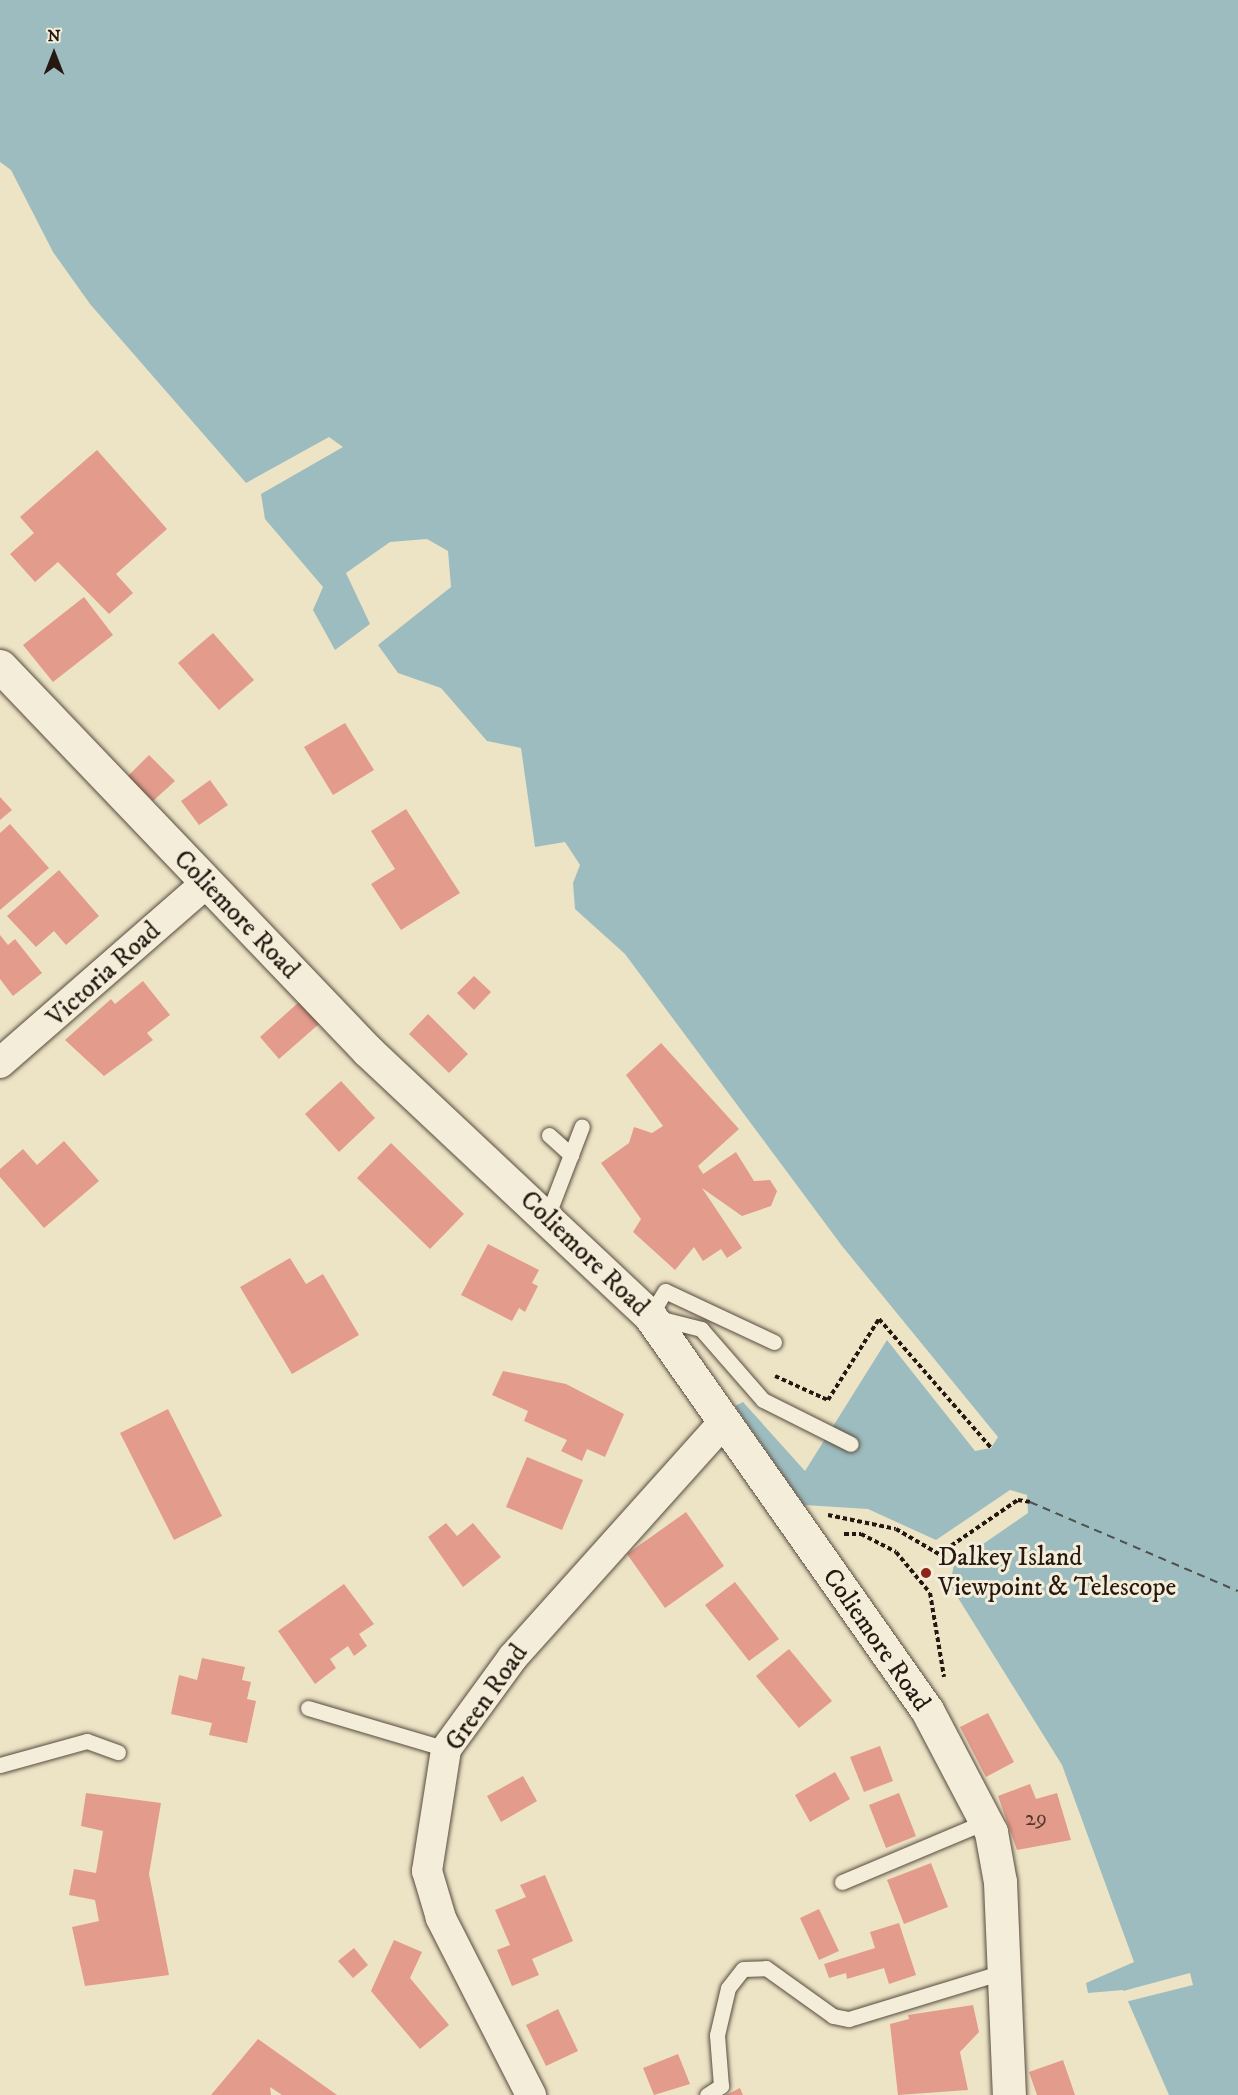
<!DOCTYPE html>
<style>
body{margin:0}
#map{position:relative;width:1238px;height:2095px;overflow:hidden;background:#ede4c6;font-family:"IM FELL DW Pica",serif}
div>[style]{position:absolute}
.water>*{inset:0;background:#9dbcbf}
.pier>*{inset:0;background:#ede4c6}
.ferry>*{height:1.5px;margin-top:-0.75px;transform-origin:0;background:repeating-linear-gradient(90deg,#50514e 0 8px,transparent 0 14px)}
.building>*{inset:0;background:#e39b8c}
.path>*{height:4px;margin-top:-2px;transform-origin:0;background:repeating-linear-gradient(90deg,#261811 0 4.5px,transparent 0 7.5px)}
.roads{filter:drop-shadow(0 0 2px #584b3e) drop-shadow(0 0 2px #584b3e)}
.service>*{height:15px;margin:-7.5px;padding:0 7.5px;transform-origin:7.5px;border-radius:7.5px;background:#f3edda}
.minor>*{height:30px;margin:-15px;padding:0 15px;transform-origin:15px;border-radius:15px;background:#f3edda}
.tertiary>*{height:33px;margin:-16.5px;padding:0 16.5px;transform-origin:16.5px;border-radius:16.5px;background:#f3edda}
.dots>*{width:16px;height:16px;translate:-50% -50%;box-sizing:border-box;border:3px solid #f3edda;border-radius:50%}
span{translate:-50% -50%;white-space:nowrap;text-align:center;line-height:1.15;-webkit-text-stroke:6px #f3edda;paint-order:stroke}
.number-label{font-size:22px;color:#553930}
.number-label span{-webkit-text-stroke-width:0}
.street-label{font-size:26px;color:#261811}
.poi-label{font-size:26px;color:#261811}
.left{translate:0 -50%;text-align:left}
.north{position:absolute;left:24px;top:24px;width:60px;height:60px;-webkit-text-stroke:4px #f3edda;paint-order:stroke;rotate:0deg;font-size:16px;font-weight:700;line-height:24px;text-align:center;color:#261811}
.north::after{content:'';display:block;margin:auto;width:21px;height:27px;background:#261811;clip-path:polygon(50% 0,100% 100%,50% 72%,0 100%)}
</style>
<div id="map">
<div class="water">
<i style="clip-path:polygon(0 0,1238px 0,1238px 2095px,1169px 2095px,1123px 1990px,1088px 1993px,1086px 1983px,1134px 1962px,1062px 1765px,950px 1585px,954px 1564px,1028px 1513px,1027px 1495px,1010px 1490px,936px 1540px,868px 1509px,804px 1505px,735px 1406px,743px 1402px,805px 1471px,887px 1340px,975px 1451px,991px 1448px,998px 1437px,842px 1246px,625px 954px,575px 909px,573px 883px,580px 865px,565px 842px,535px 847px,521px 748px,487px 741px,441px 688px,398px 673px,378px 645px,451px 587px,448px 551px,427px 539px,390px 542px,346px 573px,370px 624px,335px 650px,313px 610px,323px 587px,265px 519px,261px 494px,343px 447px,329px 437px,246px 483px,90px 304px,53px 252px,11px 170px,0 162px)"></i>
</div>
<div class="pier">
<i style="clip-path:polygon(1190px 1973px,1193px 1985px,1125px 2002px,1121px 1993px,1112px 1994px)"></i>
</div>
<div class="ferry">
<i style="left:1030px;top:1502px;width:226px;rotate:23.2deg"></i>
</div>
<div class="building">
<i style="clip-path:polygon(97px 450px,167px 529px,116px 574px,133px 593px,109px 614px,58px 562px,35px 582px,10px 554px,34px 533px,20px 517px)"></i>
<i style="clip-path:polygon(84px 597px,113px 635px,53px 682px,23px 645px)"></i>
<i style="clip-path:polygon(213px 633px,254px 680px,219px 710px,178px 663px)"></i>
<i style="clip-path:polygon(345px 723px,374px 770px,333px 795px,304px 747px)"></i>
<i style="clip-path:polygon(149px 755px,175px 781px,153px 801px,128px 776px)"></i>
<i style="clip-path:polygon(210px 780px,228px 805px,199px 825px,181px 801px)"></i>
<i style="clip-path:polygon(0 797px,12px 810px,0 820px)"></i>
<i style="clip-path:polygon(406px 809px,460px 893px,401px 930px,371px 884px,395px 869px,371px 831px)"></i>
<i style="clip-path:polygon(10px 824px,49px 868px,0 910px,0 833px)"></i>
<i style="clip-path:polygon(59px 870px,99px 916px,66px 945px,54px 931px,36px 947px,7px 916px)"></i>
<i style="clip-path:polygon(0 935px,8px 945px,15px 939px,42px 973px,13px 996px,0 979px)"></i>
<i style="clip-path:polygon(474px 976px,491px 992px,474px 1010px,457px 993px)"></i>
<i style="clip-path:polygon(143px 981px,170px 1015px,147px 1033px,153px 1040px,104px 1076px,65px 1040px,111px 999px,115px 1004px)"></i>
<i style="clip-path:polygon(299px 1002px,319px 1024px,279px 1059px,260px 1037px)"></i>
<i style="clip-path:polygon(428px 1014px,468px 1054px,449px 1073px,409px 1034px)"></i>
<i style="clip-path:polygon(661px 1043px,739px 1129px,698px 1166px,703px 1174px,736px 1152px,754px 1181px,770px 1180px,777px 1191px,771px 1206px,742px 1216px,702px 1188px,742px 1248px,727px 1258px,721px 1249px,703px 1261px,694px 1247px,675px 1270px,633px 1232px,641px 1219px,601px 1163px,629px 1143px,634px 1127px,652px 1133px,663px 1126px,626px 1075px)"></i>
<i style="clip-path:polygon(341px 1081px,375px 1118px,339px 1152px,305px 1114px)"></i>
<i style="clip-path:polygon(64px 1141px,99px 1181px,44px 1228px,0 1177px,0 1169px,23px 1149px,37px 1165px)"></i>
<i style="clip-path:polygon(391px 1143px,464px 1214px,430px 1249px,357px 1178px)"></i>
<i style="clip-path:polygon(488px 1244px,539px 1270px,532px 1283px,538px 1286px,525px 1312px,519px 1308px,512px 1321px,461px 1295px)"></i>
<i style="clip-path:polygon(290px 1258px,306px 1284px,323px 1274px,359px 1335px,292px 1374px,240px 1287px)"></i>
<i style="clip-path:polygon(503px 1371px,566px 1384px,624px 1414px,605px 1457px,587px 1449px,582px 1461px,561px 1451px,567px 1440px,524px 1421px,528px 1411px,492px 1395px)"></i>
<i style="clip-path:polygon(168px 1409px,222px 1516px,174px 1540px,120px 1433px)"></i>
<i style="clip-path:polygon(527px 1457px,583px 1480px,562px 1530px,506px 1507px)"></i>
<i style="clip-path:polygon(686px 1512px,724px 1566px,665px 1608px,627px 1554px)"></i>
<i style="clip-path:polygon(446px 1523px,457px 1536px,473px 1523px,501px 1557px,463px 1587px,428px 1537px)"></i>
<i style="clip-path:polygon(735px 1582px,779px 1639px,749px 1661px,705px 1605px)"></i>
<i style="clip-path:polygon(344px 1584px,374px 1624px,359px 1634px,367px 1646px,354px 1656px,348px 1646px,330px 1659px,336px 1668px,315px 1684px,278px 1631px)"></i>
<i style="clip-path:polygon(789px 1649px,832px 1701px,799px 1728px,756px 1676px)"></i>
<i style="clip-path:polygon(202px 1658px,245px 1667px,242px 1680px,251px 1682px,247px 1699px,256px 1701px,247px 1743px,209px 1735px,212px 1723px,171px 1714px,179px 1675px,197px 1680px)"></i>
<i style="clip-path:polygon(988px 1713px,1014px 1762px,986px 1777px,960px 1727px)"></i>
<i style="clip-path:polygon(880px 1746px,893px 1781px,864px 1792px,850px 1757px)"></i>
<i style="clip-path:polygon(835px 1772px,850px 1799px,810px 1822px,795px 1795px)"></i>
<i style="clip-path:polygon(523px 1776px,537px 1801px,501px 1822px,487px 1796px)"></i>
<i style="clip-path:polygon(1030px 1784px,1036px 1799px,1057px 1793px,1071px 1840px,1017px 1850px,998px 1796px)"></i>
<i style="clip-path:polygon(86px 1793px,161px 1803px,149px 1874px,169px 1975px,85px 1986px,72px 1927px,99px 1921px,95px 1900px,69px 1895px,74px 1869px,96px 1873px,103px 1831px,81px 1826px)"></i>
<i style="clip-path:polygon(899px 1793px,916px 1836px,886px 1848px,869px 1805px)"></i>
<i style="clip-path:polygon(931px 1863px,948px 1907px,904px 1924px,887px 1880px)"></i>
<i style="clip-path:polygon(545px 1875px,573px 1941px,532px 1959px,539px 1975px,512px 1986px,497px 1950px,510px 1945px,495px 1910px,526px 1897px,520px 1885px)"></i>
<i style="clip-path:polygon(819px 1909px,839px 1951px,819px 1960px,800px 1918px)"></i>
<i style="clip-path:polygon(899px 1923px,916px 1975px,889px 1984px,884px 1968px,847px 1979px,846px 1973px,829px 1978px,824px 1964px,875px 1948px,870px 1932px)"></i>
<i style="clip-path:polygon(394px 1940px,422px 1952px,410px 1978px,449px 2025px,420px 2049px,371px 1991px)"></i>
<i style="clip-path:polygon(354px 1948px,368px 1965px,353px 1978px,338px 1961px)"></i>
<i style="clip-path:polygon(973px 2005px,979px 2032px,960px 2052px,968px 2090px,898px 2095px,890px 2024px,909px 2019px,908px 2015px)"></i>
<i style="clip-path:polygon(558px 2009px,578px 2051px,546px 2066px,526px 2025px)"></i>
<i style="clip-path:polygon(258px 2039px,337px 2095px,282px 2095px,270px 2087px,271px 2095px,211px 2095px)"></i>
<i style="clip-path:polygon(678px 2054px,690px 2084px,654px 2095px,643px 2068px)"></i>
<i style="clip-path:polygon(1063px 2060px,1075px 2095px,1037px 2095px,1029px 2072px)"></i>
<i style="clip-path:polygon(740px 2088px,743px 2095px,726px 2095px)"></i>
</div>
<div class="path">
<i style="left:775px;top:1376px;width:58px;rotate:24.4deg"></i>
<i style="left:828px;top:1400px;width:96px;rotate:-57.8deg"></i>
<i style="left:879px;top:1319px;width:171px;rotate:49deg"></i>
<i style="left:828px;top:1515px;width:69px;rotate:11.6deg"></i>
<i style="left:896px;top:1529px;width:50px;rotate:30.2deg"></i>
<i style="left:939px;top:1554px;width:96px;rotate:-34.4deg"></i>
<i style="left:1018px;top:1500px;width:12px;rotate:9deg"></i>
<i style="left:844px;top:1534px;width:17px"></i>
<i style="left:861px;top:1534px;width:39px;rotate:27deg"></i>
<i style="left:896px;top:1552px;width:53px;rotate:50.3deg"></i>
<i style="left:930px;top:1593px;width:85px;rotate:80.5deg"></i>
</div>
<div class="roads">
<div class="service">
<i style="left:549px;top:1135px;width:30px;rotate:42deg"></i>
<i style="left:547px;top:1217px;width:97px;rotate:-69deg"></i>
<i style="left:774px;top:1342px;width:120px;rotate:-154.9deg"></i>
<i style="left:665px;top:1291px;width:29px;rotate:121deg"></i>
<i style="left:650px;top:1316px;width:53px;rotate:14.3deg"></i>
<i style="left:701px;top:1329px;width:94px;rotate:48.9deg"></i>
<i style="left:763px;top:1400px;width:98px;rotate:26.6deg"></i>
<i style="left:308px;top:1708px;width:144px;rotate:16.5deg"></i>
<i style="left:0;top:1765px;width:90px;rotate:-15.4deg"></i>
<i style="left:87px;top:1741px;width:33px;rotate:20deg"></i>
<i style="left:842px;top:1882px;width:155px;rotate:-22.8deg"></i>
<i style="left:707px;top:2095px;width:17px;rotate:-33deg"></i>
<i style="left:721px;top:2086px;width:51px;rotate:-94.5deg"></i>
<i style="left:717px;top:2035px;width:48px;rotate:-76.8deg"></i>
<i style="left:728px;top:1988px;width:24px;rotate:-52deg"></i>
<i style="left:743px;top:1969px;width:23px;rotate:-2deg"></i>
<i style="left:766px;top:1968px;width:82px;rotate:35.6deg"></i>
<i style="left:833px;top:2016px;width:16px;rotate:11deg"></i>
<i style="left:849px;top:2019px;width:164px;rotate:-17deg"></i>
</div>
<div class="minor">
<i style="left:0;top:1063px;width:274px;rotate:-41.1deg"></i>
<i style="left:531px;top:2095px;width:199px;rotate:-117deg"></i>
<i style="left:441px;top:1918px;width:49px;rotate:-106.6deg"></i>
<i style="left:427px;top:1871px;width:123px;rotate:-81.1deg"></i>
<i style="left:446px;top:1749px;width:114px;rotate:-53.9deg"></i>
<i style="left:513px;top:1657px;width:314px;rotate:-48.1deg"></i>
</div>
<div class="tertiary">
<i style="left:0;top:666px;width:533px;rotate:46.29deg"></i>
<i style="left:368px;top:1051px;width:387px;rotate:43.2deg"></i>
<i style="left:650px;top:1316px;width:482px;rotate:54.9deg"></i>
<i style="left:927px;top:1710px;width:138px;rotate:62.3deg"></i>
<i style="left:991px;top:1832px;width:51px;rotate:79.8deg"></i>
<i style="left:1000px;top:1882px;width:213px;rotate:87.6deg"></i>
</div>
</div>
<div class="dots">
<i style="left:926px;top:1573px;background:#8f2418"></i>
</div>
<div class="number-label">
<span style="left:1036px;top:1819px">29</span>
</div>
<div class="street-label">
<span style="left:236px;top:915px;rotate:46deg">Coliemore Road</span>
<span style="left:104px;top:975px;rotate:-42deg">Victoria Road</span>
<span style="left:584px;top:1254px;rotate:44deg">Coliemore Road</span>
<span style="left:876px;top:1640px;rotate:55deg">Coliemore Road</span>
<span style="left:487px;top:1698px;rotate:-55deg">Green Road</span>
</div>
<div class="poi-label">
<span class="left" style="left:938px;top:1573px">Dalkey Island<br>Viewpoint &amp; Telescope</span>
</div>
<div class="north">N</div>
</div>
